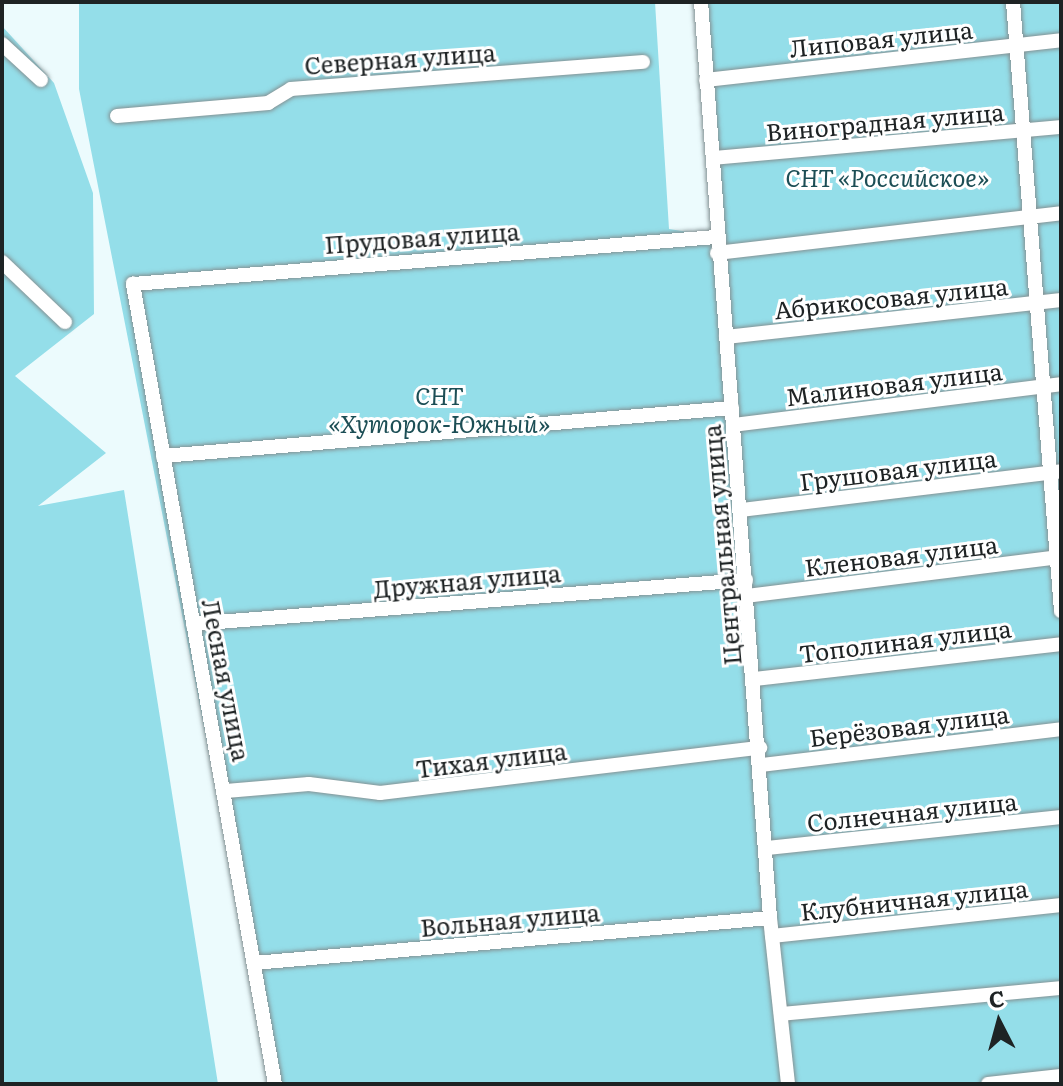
<!DOCTYPE html>
<meta charset="utf-8">
<style>
body{margin:0}
#map{position:relative;width:1063px;height:1086px;overflow:hidden;background:#ecfbfd;font-family:Literata,serif}
div>[style]{position:absolute}
.green>*{inset:0;background:#94dee9}
.roads{filter:drop-shadow(0 0 2px #849294) drop-shadow(0 0 2px #849294)}
.street>*{height:14px;margin:-7px;padding:0 7px;transform-origin:7px;border-radius:7px;background:#fff}
span{translate:-50% -50%;white-space:nowrap;text-align:center;line-height:1.15;-webkit-text-stroke:6px #fff;paint-order:stroke}
.street-label{font-size:24px;color:#1e2324}
.park-label{font-size:24px;color:#1c4e55;font-style:italic}
.frame{position:absolute;inset:0;border:4px solid #1e2324;pointer-events:none}
.north{position:absolute;left:959px;top:982px;width:80px;height:80px;-webkit-text-stroke:6px #fff;paint-order:stroke;rotate:354deg;font-size:22px;font-weight:700;line-height:32px;text-align:center;color:#1e2324}
.north::after{content:'';display:block;margin:auto;width:28px;height:36px;background:#1e2324;clip-path:polygon(50% 0,100% 100%,50% 72%,0 100%)}
</style>
<div id="map">
<div class="green">
<i style="clip-path:polygon(79px 2px,655px 2px,669px 229px,715px 236px,701px 2px,1061px 2px,1061px 1084px,274px 1084px,79px 89px)"></i>
<i style="clip-path:polygon(2px 26px,54px 83px,93px 193px,94px 314px,15px 376px,106px 453px,38px 506px,124px 490px,218px 1084px,2px 1084px)"></i>
</div>
<div class="roads">
<div class="street">
<i style="left:701px;top:2px;width:919px;rotate:85.69deg"></i>
<i style="left:770px;top:918px;width:167px;rotate:83.8deg"></i>
<i style="left:1013px;top:2px;width:611px;rotate:85.49deg"></i>
<i style="left:2px;top:44px;width:53px;rotate:42.7deg"></i>
<i style="left:706px;top:80px;width:357px;rotate:-6.4deg"></i>
<i style="left:117px;top:116px;width:152px;rotate:-4.9deg"></i>
<i style="left:268px;top:103px;width:27px;rotate:-31deg"></i>
<i style="left:291px;top:89px;width:353px;rotate:-4.4deg"></i>
<i style="left:713px;top:158px;width:349px;rotate:-5.1deg"></i>
<i style="left:717px;top:253px;width:346px;rotate:-6.6deg"></i>
<i style="left:2px;top:262px;width:87px;rotate:43.6deg"></i>
<i style="left:726px;top:337px;width:337px;rotate:-6.3deg"></i>
<i style="left:733px;top:425px;width:331px;rotate:-7.1deg"></i>
<i style="left:163px;top:456px;width:571px;rotate:-4.82deg"></i>
<i style="left:741px;top:510px;width:322px;rotate:-6.9deg"></i>
<i style="left:746px;top:596px;width:317px;rotate:-7.1deg"></i>
<i style="left:193px;top:624px;width:555px;rotate:-4.55deg"></i>
<i style="left:755px;top:679px;width:308px;rotate:-6.5deg"></i>
<i style="left:761px;top:765px;width:302px;rotate:-6.8deg"></i>
<i style="left:226px;top:791px;width:83px;rotate:-4.8deg"></i>
<i style="left:309px;top:784px;width:72px;rotate:7.2deg"></i>
<i style="left:380px;top:793px;width:383px;rotate:-6.8deg"></i>
<i style="left:767px;top:848px;width:296px;rotate:-6deg"></i>
<i style="left:772px;top:936px;width:291px;rotate:-6.1deg"></i>
<i style="left:254px;top:963px;width:518px;rotate:-4.98deg"></i>
<i style="left:781px;top:1014px;width:281px;rotate:-5.3deg"></i>
<i style="left:275px;top:1084px;width:813px;rotate:-100.07deg"></i>
<i style="left:133px;top:284px;width:585px;rotate:-4.61deg"></i>
<i style="left:988px;top:1084px;width:73px;rotate:-6.3deg"></i>
</div>
</div>
<div class="street-label">
<span style="left:881px;top:38px;rotate:-6deg">Липовая улица</span>
<span style="left:400px;top:58px;rotate:-4deg">Северная улица</span>
<span style="left:885px;top:121px;rotate:-5deg">Виноградная улица</span>
<span style="left:422px;top:237px;rotate:-4deg">Прудовая улица</span>
<span style="left:891px;top:297px;rotate:-6deg">Абрикосовая улица</span>
<span style="left:894px;top:383px;rotate:-7deg">Малиновая улица</span>
<span style="left:898px;top:469px;rotate:-7deg">Грушовая улица</span>
<span style="left:721px;top:545px;rotate:-95deg">Центральная улица</span>
<span style="left:901px;top:555px;rotate:-7deg">Кленовая улица</span>
<span style="left:467px;top:580px;rotate:-5deg">Дружная улица</span>
<span style="left:905px;top:640px;rotate:-7deg">Тополиная улица</span>
<span style="left:227px;top:680px;rotate:79deg">Лесная улица</span>
<span style="left:909px;top:725px;rotate:-7deg">Берёзовая улица</span>
<span style="left:491px;top:759px;rotate:-7deg">Тихая улица</span>
<span style="left:912px;top:811px;rotate:-6deg">Солнечная улица</span>
<span style="left:914px;top:899px;rotate:-6deg">Клубничная улица</span>
<span style="left:510px;top:919px;rotate:-5deg">Вольная улица</span>
</div>
<div class="park-label">
<span style="left:887px;top:177px">СНТ «Российское»</span>
<span style="left:439px;top:409px">СНТ<br>«Хуторок-Южный»</span>
</div>
<div class="frame"></div>
<div class="north">С</div>
</div>
